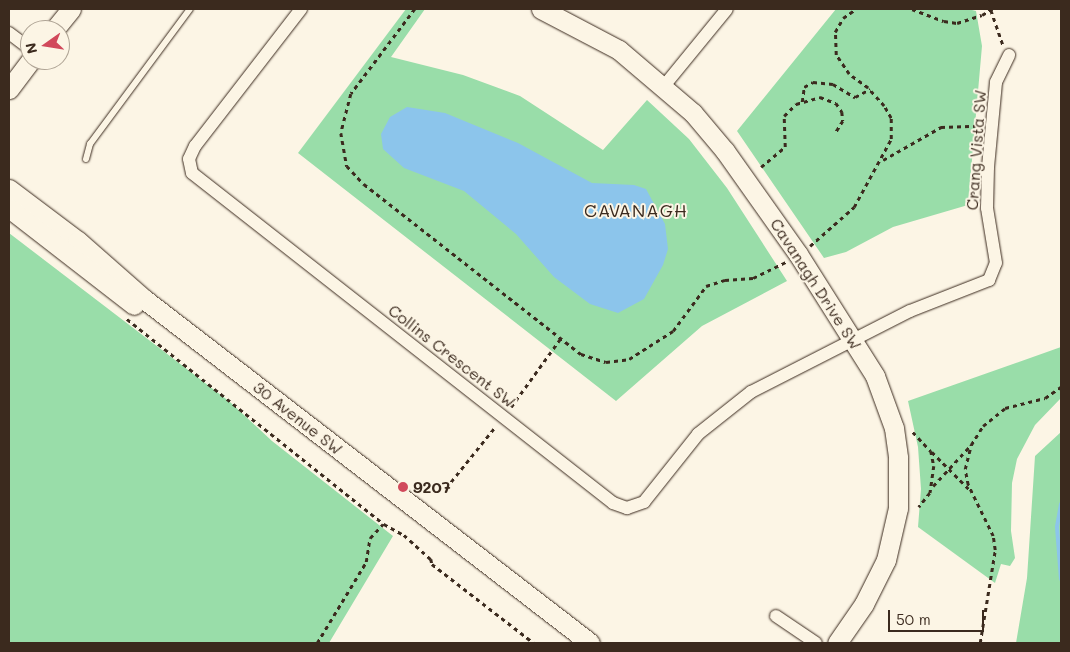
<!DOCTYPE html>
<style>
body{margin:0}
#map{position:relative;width:1070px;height:652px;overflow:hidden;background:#fcf5e5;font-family:Mali,sans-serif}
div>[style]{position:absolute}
.green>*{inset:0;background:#99dda9}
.water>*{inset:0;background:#8cc5eb}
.stream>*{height:4px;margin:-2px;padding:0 2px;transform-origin:2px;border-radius:2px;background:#8cc5eb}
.path>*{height:2.5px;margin-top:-1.25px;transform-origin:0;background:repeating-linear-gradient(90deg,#3b2a1e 0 4px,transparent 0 8px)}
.roads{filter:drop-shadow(0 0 1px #3b2a1e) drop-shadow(0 0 1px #3b2a1e)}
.lane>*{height:6px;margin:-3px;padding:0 3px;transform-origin:3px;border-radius:3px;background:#fcf5e5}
.street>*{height:12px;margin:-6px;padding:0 6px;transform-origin:6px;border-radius:6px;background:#fcf5e5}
.secondary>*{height:19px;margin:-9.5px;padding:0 9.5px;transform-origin:9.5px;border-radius:9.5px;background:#fcf5e5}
.dots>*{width:14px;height:14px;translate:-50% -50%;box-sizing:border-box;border:2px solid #fcf5e5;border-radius:50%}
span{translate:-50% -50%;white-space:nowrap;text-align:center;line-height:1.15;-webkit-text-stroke:4px #fcf5e5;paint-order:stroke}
.street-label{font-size:16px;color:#3b2a1e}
.poi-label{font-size:16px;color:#3b2a1e;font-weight:700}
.left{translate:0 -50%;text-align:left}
.neighbourhood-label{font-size:18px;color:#3b2a1e;letter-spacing:1px}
.frame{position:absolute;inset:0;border:10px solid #3b2a1e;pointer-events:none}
.north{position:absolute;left:20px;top:20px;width:50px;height:50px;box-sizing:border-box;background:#fcf5e5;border:1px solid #afa495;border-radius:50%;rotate:257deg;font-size:14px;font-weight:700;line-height:20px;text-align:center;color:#3b2a1e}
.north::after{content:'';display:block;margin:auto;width:18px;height:22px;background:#d1495b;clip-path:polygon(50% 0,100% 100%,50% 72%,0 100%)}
.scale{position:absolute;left:888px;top:610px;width:96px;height:22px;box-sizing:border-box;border:2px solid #3b2a1e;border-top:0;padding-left:6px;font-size:15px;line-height:18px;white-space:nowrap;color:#3b2a1e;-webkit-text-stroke:4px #fcf5e5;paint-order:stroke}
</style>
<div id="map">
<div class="green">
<i style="clip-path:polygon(406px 9px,425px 9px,391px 57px,463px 75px,520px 96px,603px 150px,647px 100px,689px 139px,727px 188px,787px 281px,702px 326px,616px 401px,298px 153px)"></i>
<i style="clip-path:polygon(836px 9px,968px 9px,976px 11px,982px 46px,968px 205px,893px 227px,846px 252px,824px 258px,737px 131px)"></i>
<i style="clip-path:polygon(9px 233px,230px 402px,272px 441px,393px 536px,329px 643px,9px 643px)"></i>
<i style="clip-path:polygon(1061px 347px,1061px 398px,1035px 425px,1017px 459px,1012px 483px,1011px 531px,1015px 558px,1010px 566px,1001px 564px,995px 583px,918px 527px,921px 489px,918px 447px,908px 401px)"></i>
<i style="clip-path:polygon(1061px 432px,1061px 643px,1016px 643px,1027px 578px,1035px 456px)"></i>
</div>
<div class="water">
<i style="clip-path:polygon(407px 107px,445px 113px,518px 143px,592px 183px,634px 185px,646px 189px,665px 224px,668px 249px,663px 265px,644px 299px,618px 313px,590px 304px,554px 277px,516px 234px,464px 191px,404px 168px,383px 149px,381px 134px,390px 117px)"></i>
</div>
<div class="stream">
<i style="left:1061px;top:504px;width:23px;rotate:100deg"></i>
<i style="left:1057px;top:527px;width:52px;rotate:85.6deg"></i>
</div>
<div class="path">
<i style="left:415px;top:9px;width:106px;rotate:127deg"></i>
<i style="left:351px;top:94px;width:40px;rotate:104.4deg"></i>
<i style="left:341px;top:133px;width:34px;rotate:80deg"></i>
<i style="left:347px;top:166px;width:25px;rotate:47deg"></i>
<i style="left:364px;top:184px;width:276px;rotate:38.1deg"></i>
<i style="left:581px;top:354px;width:26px;rotate:18deg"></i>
<i style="left:606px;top:362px;width:23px;rotate:-7deg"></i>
<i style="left:629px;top:359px;width:52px;rotate:-32.5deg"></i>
<i style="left:673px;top:331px;width:56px;rotate:-53.7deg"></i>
<i style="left:706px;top:286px;width:20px;rotate:-18deg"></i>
<i style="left:725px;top:280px;width:28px;rotate:-4deg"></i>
<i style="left:753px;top:278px;width:37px;rotate:-26deg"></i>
<i style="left:912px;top:9px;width:34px;rotate:21deg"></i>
<i style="left:944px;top:21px;width:13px;rotate:9deg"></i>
<i style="left:957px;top:23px;width:26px;rotate:-18deg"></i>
<i style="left:982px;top:15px;width:12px;rotate:-31deg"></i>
<i style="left:991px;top:10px;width:37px;rotate:71deg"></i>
<i style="left:802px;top:102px;width:15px;rotate:-82deg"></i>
<i style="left:804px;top:87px;width:10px;rotate:-29deg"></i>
<i style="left:813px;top:82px;width:20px;rotate:6deg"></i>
<i style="left:833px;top:84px;width:26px;rotate:31deg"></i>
<i style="left:855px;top:97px;width:17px;rotate:-28deg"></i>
<i style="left:883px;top:160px;width:67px;rotate:-29.6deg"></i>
<i style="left:941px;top:127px;width:36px;rotate:-2deg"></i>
<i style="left:761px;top:167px;width:31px;rotate:-40deg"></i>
<i style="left:785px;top:147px;width:31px;rotate:-92deg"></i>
<i style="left:784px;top:116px;width:17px;rotate:-45deg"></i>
<i style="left:796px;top:104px;width:25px;rotate:-16deg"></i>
<i style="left:820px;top:97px;width:17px;rotate:21deg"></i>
<i style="left:836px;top:103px;width:11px;rotate:56deg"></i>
<i style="left:842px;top:112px;width:9px;rotate:84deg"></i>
<i style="left:843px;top:121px;width:15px;rotate:122deg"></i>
<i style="left:810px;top:246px;width:59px;rotate:-41.6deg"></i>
<i style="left:854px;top:207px;width:77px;rotate:-61.4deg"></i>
<i style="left:891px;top:139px;width:21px;rotate:-90deg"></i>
<i style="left:891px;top:118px;width:14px;rotate:-120deg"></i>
<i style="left:884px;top:106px;width:24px;rotate:-132deg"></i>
<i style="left:868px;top:88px;width:24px;rotate:-144deg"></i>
<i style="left:849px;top:74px;width:23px;rotate:-124deg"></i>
<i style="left:836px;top:55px;width:23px;rotate:-92deg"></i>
<i style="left:835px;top:32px;width:16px;rotate:-60deg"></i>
<i style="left:843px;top:18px;width:16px;rotate:-35deg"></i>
<i style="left:127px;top:319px;width:329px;rotate:38.6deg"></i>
<i style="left:384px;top:524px;width:23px;rotate:29deg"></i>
<i style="left:404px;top:535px;width:36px;rotate:42deg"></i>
<i style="left:431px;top:559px;width:5px;rotate:79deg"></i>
<i style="left:432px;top:564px;width:129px;rotate:37.8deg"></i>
<i style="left:511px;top:407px;width:84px;rotate:-54.2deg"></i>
<i style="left:913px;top:432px;width:26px;rotate:47deg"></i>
<i style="left:931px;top:451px;width:15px;rotate:79deg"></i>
<i style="left:934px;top:466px;width:27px;rotate:98deg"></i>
<i style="left:930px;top:493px;width:18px;rotate:128deg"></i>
<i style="left:932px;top:452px;width:52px;rotate:45deg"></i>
<i style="left:933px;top:486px;width:54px;rotate:-47.2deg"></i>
<i style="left:446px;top:488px;width:78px;rotate:-51.2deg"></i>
<i style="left:317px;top:643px;width:95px;rotate:-58.8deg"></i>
<i style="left:366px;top:562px;width:24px;rotate:-81deg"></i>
<i style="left:370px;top:538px;width:19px;rotate:-47deg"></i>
<i style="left:980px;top:643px;width:94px;rotate:-80.8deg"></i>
<i style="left:995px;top:550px;width:14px;rotate:-98deg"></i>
<i style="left:993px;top:536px;width:57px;rotate:-116.1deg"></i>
<i style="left:968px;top:485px;width:16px;rotate:-101deg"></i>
<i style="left:965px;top:469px;width:25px;rotate:-76deg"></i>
<i style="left:971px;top:445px;width:22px;rotate:-58deg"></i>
<i style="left:983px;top:426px;width:28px;rotate:-39deg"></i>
<i style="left:1005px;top:408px;width:41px;rotate:-14deg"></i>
<i style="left:1045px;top:398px;width:19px;rotate:-35deg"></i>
</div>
<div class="roads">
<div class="lane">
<i style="left:86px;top:159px;width:16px;rotate:-75deg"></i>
<i style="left:90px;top:144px;width:168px;rotate:-53.5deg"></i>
</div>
<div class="street">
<i style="left:301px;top:9px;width:173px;rotate:127.7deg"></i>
<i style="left:195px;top:146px;width:14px;rotate:115deg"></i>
<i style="left:189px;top:159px;width:14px;rotate:78deg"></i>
<i style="left:192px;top:173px;width:535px;rotate:38.09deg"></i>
<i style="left:613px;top:503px;width:15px;rotate:20deg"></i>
<i style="left:627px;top:508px;width:18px;rotate:-19deg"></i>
<i style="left:644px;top:502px;width:87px;rotate:-51.5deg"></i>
<i style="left:698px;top:434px;width:68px;rotate:-38.4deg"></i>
<i style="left:751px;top:392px;width:178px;rotate:-27deg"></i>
<i style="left:910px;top:311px;width:85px;rotate:-21.4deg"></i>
<i style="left:989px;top:280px;width:18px;rotate:-68deg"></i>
<i style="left:996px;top:263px;width:56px;rotate:-99.3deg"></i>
<i style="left:987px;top:208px;width:41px;rotate:-88.6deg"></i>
<i style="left:988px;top:167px;width:85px;rotate:-84.6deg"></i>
<i style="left:996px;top:82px;width:30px;rotate:-64deg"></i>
<i style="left:9px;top:33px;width:26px;rotate:37deg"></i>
<i style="left:664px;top:86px;width:99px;rotate:-50.7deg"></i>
<i style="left:776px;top:616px;width:48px;rotate:34deg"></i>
</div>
<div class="secondary">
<i style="left:541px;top:9px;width:88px;rotate:27.7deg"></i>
<i style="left:619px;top:50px;width:97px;rotate:40.4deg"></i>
<i style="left:693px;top:113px;width:50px;rotate:49.9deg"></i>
<i style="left:725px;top:151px;width:126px;rotate:54.7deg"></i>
<i style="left:798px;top:254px;width:144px;rotate:57.7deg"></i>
<i style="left:875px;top:376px;width:55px;rotate:69.9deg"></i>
<i style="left:894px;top:428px;width:30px;rotate:82deg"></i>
<i style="left:898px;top:458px;width:50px;rotate:90deg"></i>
<i style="left:898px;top:508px;width:53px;rotate:103deg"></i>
<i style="left:886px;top:560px;width:49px;rotate:116.6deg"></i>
<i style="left:864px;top:604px;width:47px;rotate:124.7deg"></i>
<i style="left:54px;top:30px;width:27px;rotate:-51deg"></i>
<i style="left:9px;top:89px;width:36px;rotate:-53deg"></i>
<i style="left:9px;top:189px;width:86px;rotate:37deg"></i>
<i style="left:78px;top:241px;width:88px;rotate:41.3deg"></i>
<i style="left:144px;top:299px;width:563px;rotate:37.64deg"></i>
<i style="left:9px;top:208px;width:158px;rotate:37.8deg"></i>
</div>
</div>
<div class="dots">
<i style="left:403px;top:487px;background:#d1495b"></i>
</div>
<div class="street-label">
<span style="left:976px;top:150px;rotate:-86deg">Crang Vista SW</span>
<span style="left:816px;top:284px;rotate:57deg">Cavanagh Drive SW</span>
<span style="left:452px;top:356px;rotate:38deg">Collins Crescent SW</span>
<span style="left:298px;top:418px;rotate:38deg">30 Avenue SW</span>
</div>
<div class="poi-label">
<span class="left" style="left:413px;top:487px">9207</span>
</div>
<div class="neighbourhood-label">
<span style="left:636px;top:210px">CAVANAGH</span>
</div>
<div class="frame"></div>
<div class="north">N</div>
<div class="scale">50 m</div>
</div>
